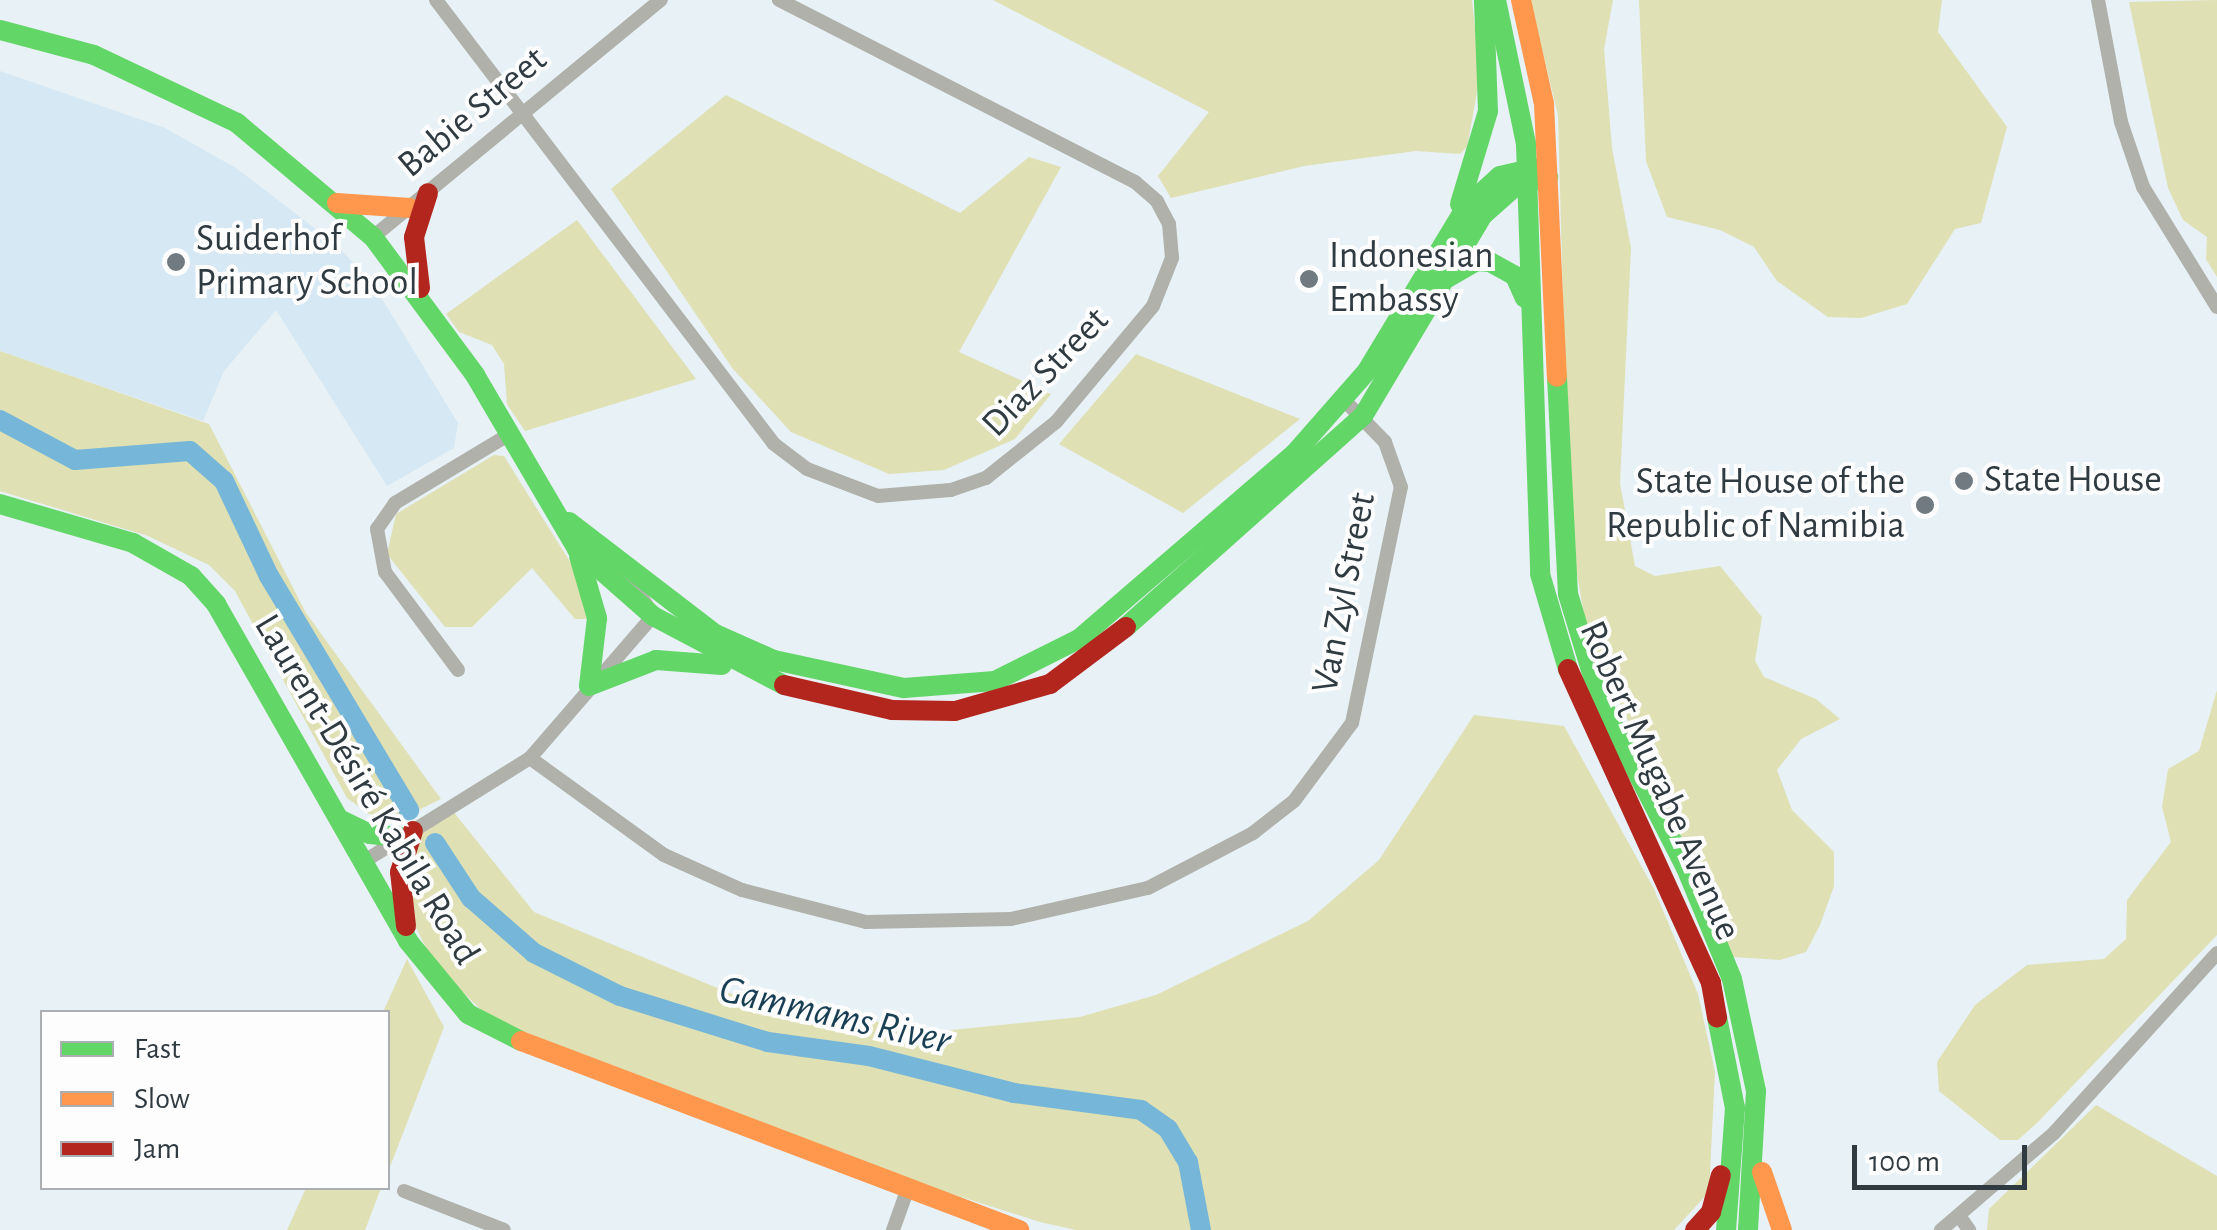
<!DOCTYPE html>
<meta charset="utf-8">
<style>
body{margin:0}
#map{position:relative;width:2217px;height:1230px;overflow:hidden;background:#e8f1f6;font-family:"Alegreya Sans",sans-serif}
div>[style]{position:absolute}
.built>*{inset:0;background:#d5e8f3}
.green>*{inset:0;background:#dfe0b3}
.river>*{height:20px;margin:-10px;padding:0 10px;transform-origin:10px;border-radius:10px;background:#76b7d9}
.street>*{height:14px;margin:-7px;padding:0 7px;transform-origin:7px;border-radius:7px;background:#b0b1aa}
.fast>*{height:20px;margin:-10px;padding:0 10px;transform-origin:10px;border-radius:10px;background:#63d668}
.slow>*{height:20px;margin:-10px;padding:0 10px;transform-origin:10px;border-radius:10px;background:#ff974d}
.jam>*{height:20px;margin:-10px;padding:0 10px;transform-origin:10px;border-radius:10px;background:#b3261e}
.dots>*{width:28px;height:28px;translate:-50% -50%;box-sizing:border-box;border:5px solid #fdfdfd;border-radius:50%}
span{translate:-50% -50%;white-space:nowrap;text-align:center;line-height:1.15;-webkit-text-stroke:8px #fdfdfd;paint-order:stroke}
.street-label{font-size:38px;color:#303a41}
.poi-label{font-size:38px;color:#303a41}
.left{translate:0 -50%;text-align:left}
.right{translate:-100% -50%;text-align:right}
.water-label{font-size:40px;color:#193f54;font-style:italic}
.legend{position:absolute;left:40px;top:1010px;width:350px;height:180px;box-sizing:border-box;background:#fdfdfd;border:2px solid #abafb2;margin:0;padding:12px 18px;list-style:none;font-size:30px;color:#303a41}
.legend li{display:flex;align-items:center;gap:20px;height:50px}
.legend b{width:50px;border:2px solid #abafb2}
.scale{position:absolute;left:1852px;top:1145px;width:175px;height:45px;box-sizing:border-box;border:5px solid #303a41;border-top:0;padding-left:12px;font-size:30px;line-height:35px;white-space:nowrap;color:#303a41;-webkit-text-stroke:8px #fdfdfd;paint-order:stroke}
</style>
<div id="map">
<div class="built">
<i style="clip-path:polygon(0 71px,165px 128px,236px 168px,334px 243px,371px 281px,458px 423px,454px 448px,387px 486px,276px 310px,224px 371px,203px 421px,0 351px)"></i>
</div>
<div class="green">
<i style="clip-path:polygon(993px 0,1472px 0,1480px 76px,1467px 147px,1460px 154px,1416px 151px,1304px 166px,1171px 198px,1158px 176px,1209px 112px)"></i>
<i style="clip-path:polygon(1530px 0,1613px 0,1604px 49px,1612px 148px,1631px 248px,1620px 483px,1635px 566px,1655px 576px,1720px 566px,1762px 617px,1755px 661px,1764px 677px,1816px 699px,1840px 719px,1801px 739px,1777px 770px,1792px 810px,1834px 852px,1834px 886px,1820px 925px,1806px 952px,1780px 960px,1733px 957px,1586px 627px,1569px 526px,1558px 115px)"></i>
<i style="clip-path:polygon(1639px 0,1942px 0,1938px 32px,2007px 127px,1981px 223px,1955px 229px,1907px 304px,1861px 318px,1828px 317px,1777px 281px,1754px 247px,1720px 230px,1667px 217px,1646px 161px)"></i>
<i style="clip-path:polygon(2217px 0,2217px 277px,2206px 259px,2207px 237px,2183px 220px,2168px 188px,2129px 2px)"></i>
<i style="clip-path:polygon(726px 95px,960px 213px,1029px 157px,1061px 167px,959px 352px,1051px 394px,1015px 439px,944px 470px,889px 474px,791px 432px,733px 369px,611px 189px)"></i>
<i style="clip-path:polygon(577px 220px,696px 379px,525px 431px,507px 404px,504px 364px,492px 345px,459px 332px,446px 314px)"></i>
<i style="clip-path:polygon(0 351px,209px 424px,306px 613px,441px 799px,398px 820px,369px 814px,347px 798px,235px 591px,209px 565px,148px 536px,0 491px)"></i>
<i style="clip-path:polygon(1136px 354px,1300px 419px,1183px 513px,1059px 444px)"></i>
<i style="clip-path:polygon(494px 455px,504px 456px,572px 565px,587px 619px,575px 619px,532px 568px,472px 627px,445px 627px,387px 554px,396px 514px)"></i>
<i style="clip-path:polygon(2217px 690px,2217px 935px,2038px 1122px,2018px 1140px,2000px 1140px,1939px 1091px,1937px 1062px,1975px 1005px,2027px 965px,2104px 959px,2126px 939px,2127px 900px,2171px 842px,2162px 807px,2168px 769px,2199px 751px)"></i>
<i style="clip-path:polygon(1474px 715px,1564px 726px,1654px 889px,1698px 994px,1715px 1072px,1709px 1192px,1674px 1230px,1076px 1230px,1040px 1222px,911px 1181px,491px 1019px,435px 966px,400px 895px,413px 831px,452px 810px,534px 912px,756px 1004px,942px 1031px,1080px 1017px,1156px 995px,1308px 921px,1379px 860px)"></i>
<i style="clip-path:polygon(407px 959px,444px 1027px,388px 1172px,383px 1012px)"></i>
<i style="clip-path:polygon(2096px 1105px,2217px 1176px,2217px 1230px,1987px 1230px,1989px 1209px)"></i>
<i style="clip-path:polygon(306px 1188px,381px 1188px,365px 1230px,287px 1230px)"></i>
</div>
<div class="river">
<i style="left:0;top:420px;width:85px;rotate:28.1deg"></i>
<i style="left:75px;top:460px;width:115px;rotate:-4.5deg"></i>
<i style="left:190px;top:451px;width:45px;rotate:41.4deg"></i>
<i style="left:224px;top:481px;width:105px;rotate:64.7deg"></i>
<i style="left:269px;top:576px;width:273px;rotate:59.1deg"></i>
<i style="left:435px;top:843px;width:66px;rotate:56.8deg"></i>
<i style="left:471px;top:898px;width:84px;rotate:41.1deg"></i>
<i style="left:534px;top:953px;width:96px;rotate:26.6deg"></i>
<i style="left:620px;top:996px;width:155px;rotate:17.3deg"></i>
<i style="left:768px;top:1042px;width:102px;rotate:7.9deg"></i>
<i style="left:869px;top:1056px;width:150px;rotate:14.3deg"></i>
<i style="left:1014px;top:1093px;width:128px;rotate:7.6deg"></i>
<i style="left:1141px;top:1110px;width:33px;rotate:35deg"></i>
<i style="left:1168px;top:1129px;width:39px;rotate:59deg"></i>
<i style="left:1188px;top:1162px;width:69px;rotate:79.2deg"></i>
</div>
<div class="street">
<i style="left:436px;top:0;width:558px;rotate:52.72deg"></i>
<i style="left:774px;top:444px;width:41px;rotate:37.1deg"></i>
<i style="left:807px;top:469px;width:76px;rotate:20.8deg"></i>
<i style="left:878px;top:496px;width:73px;rotate:-4.7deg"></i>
<i style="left:951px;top:490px;width:37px;rotate:-19deg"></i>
<i style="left:986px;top:478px;width:90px;rotate:-38.7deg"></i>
<i style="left:1056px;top:422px;width:151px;rotate:-50.1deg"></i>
<i style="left:1153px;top:306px;width:52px;rotate:-68.4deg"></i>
<i style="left:1172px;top:258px;width:34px;rotate:-95deg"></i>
<i style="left:1169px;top:224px;width:26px;rotate:-118deg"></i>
<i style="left:1157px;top:201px;width:29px;rotate:-139deg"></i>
<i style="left:1135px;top:182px;width:400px;rotate:-152.9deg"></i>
<i style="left:2098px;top:0;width:124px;rotate:79.3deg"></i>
<i style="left:2121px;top:122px;width:69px;rotate:71.3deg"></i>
<i style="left:2143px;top:187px;width:141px;rotate:58.3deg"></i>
<i style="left:373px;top:237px;width:373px;rotate:-39.5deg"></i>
<i style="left:624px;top:570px;width:54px;rotate:57.2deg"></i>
<i style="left:458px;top:670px;width:122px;rotate:-126.7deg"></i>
<i style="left:385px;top:572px;width:44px;rotate:-100.5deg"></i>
<i style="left:377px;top:529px;width:32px;rotate:-55deg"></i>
<i style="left:395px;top:503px;width:134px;rotate:-31deg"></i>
<i style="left:530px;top:758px;width:165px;rotate:35.9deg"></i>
<i style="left:664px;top:855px;width:85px;rotate:24.2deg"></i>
<i style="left:742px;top:890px;width:128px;rotate:14.5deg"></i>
<i style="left:866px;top:922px;width:145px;rotate:-1.2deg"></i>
<i style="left:1011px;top:919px;width:140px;rotate:-12.8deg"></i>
<i style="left:1148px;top:888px;width:119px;rotate:-27.6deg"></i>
<i style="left:1253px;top:833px;width:52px;rotate:-38deg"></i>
<i style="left:1294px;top:801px;width:97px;rotate:-53.4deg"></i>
<i style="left:1352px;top:723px;width:241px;rotate:-78.3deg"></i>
<i style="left:1401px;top:487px;width:48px;rotate:-109.6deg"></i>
<i style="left:1385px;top:442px;width:57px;rotate:-134.3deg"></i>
<i style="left:363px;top:862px;width:197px;rotate:-31.9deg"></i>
<i style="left:530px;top:758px;width:188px;rotate:-49.1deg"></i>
<i style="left:404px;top:1191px;width:107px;rotate:21.3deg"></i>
<i style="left:1960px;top:1217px;width:16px;rotate:55deg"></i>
<i style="left:893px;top:1230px;width:41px;rotate:-70.3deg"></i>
<i style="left:1941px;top:1230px;width:149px;rotate:-40.6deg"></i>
<i style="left:2054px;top:1133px;width:243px;rotate:-47.8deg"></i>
</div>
<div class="fast">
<i style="left:1496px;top:0;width:147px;rotate:78.2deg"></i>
<i style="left:1526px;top:144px;width:430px;rotate:88.1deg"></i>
<i style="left:1540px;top:574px;width:99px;rotate:73.6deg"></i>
<i style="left:0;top:30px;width:97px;rotate:14.9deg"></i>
<i style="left:94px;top:55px;width:158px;rotate:25.4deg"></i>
<i style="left:237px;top:123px;width:177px;rotate:40deg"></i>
<i style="left:373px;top:237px;width:172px;rotate:53.5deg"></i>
<i style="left:475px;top:375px;width:202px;rotate:59.6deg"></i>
<i style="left:577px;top:549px;width:101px;rotate:41.4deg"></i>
<i style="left:653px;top:616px;width:148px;rotate:27.8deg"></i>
<i style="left:1460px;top:204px;width:97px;rotate:-73.2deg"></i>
<i style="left:1488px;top:111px;width:111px;rotate:-92.1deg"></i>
<i style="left:1447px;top:278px;width:34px;rotate:-30deg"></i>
<i style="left:1476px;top:261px;width:14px;rotate:4deg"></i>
<i style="left:1490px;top:262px;width:29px;rotate:29deg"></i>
<i style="left:1515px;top:276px;width:24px;rotate:66deg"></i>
<i style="left:1557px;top:377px;width:217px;rotate:87.1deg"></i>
<i style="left:1568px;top:594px;width:111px;rotate:73.2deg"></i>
<i style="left:1600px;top:700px;width:189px;rotate:62.9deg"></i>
<i style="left:1686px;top:868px;width:120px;rotate:67.5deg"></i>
<i style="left:1732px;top:979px;width:115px;rotate:77.9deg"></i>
<i style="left:1756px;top:1091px;width:139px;rotate:93.3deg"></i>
<i style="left:0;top:504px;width:139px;rotate:16.3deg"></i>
<i style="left:133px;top:543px;width:67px;rotate:29.6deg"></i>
<i style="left:191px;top:576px;width:38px;rotate:48deg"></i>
<i style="left:216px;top:604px;width:388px;rotate:60.3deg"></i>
<i style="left:408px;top:941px;width:94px;rotate:50.6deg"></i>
<i style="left:468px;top:1014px;width:59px;rotate:27deg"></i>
<i style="left:569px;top:522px;width:184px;rotate:37.5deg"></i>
<i style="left:715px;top:634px;width:64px;rotate:23.8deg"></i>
<i style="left:774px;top:660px;width:133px;rotate:12.2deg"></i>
<i style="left:904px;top:688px;width:91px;rotate:-4.4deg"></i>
<i style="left:995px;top:681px;width:94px;rotate:-26.6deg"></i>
<i style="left:1079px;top:639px;width:285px;rotate:-40.7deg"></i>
<i style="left:1295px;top:453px;width:109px;rotate:-48.7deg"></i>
<i style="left:1367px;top:371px;width:192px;rotate:-58.9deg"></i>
<i style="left:1466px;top:207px;width:46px;rotate:-42.4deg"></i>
<i style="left:1500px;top:176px;width:36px;rotate:-13deg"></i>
<i style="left:579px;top:556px;width:65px;rotate:73.8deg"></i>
<i style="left:597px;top:618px;width:68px;rotate:96.7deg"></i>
<i style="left:1126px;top:627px;width:317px;rotate:-41.7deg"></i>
<i style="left:1363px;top:416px;width:234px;rotate:-59.2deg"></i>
<i style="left:1483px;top:215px;width:47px;rotate:-41.5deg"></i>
<i style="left:1518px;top:184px;width:31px;rotate:-13deg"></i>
<i style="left:589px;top:686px;width:72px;rotate:-21.2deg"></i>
<i style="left:656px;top:660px;width:66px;rotate:4.3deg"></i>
<i style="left:341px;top:820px;width:32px;rotate:26deg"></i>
<i style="left:370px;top:834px;width:31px;rotate:6deg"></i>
<i style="left:1717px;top:1017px;width:93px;rotate:78.8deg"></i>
<i style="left:1735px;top:1108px;width:122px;rotate:94.2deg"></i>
</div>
<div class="slow">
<i style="left:1521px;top:0;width:107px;rotate:77.5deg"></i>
<i style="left:1544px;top:104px;width:273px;rotate:87.3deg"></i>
<i style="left:337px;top:203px;width:73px;rotate:3.9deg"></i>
<i style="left:521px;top:1041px;width:533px;rotate:20.78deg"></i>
<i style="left:1762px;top:1172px;width:61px;rotate:71deg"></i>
</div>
<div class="jam">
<i style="left:420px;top:288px;width:51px;rotate:-96.7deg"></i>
<i style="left:414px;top:237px;width:46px;rotate:-72.3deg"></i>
<i style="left:1568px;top:669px;width:345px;rotate:65.5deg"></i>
<i style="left:1711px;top:983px;width:35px;rotate:80deg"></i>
<i style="left:784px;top:685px;width:111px;rotate:13deg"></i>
<i style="left:892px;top:710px;width:63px;rotate:0.9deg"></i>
<i style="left:955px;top:711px;width:99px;rotate:-15.9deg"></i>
<i style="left:1050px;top:684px;width:95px;rotate:-36.9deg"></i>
<i style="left:406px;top:926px;width:54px;rotate:-96.3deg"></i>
<i style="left:400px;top:872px;width:43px;rotate:-72.4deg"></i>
<i style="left:1695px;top:1230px;width:24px;rotate:-48deg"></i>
<i style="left:1711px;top:1212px;width:38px;rotate:-75deg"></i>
</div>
<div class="dots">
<i style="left:176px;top:262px;background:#707a80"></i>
<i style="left:1309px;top:279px;background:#707a80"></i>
<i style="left:1964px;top:481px;background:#707a80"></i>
<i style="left:1925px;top:505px;background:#707a80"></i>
</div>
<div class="street-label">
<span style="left:473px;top:113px;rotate:-40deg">Babie Street</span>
<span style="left:1046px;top:373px;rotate:-46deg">Diaz Street</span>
<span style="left:1345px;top:593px;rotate:-79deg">Van Zyl Street</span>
<span style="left:1659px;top:781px;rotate:66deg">Robert Mugabe Avenue</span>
<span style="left:366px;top:790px;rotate:59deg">Laurent-Désiré Kabila Road</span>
</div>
<div class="poi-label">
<span class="left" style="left:196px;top:262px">Suiderhof<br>Primary School</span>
<span class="left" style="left:1329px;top:279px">Indonesian<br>Embassy</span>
<span class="left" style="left:1984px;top:481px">State House</span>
<span class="right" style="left:1905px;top:505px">State House of the<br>Republic of Namibia</span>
</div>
<div class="water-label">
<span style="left:835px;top:1015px;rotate:13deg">Gammams River</span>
</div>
<ul class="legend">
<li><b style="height:12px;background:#63d668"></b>Fast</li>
<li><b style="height:12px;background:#ff974d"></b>Slow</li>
<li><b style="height:12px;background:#b3261e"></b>Jam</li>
</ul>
<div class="scale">100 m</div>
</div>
